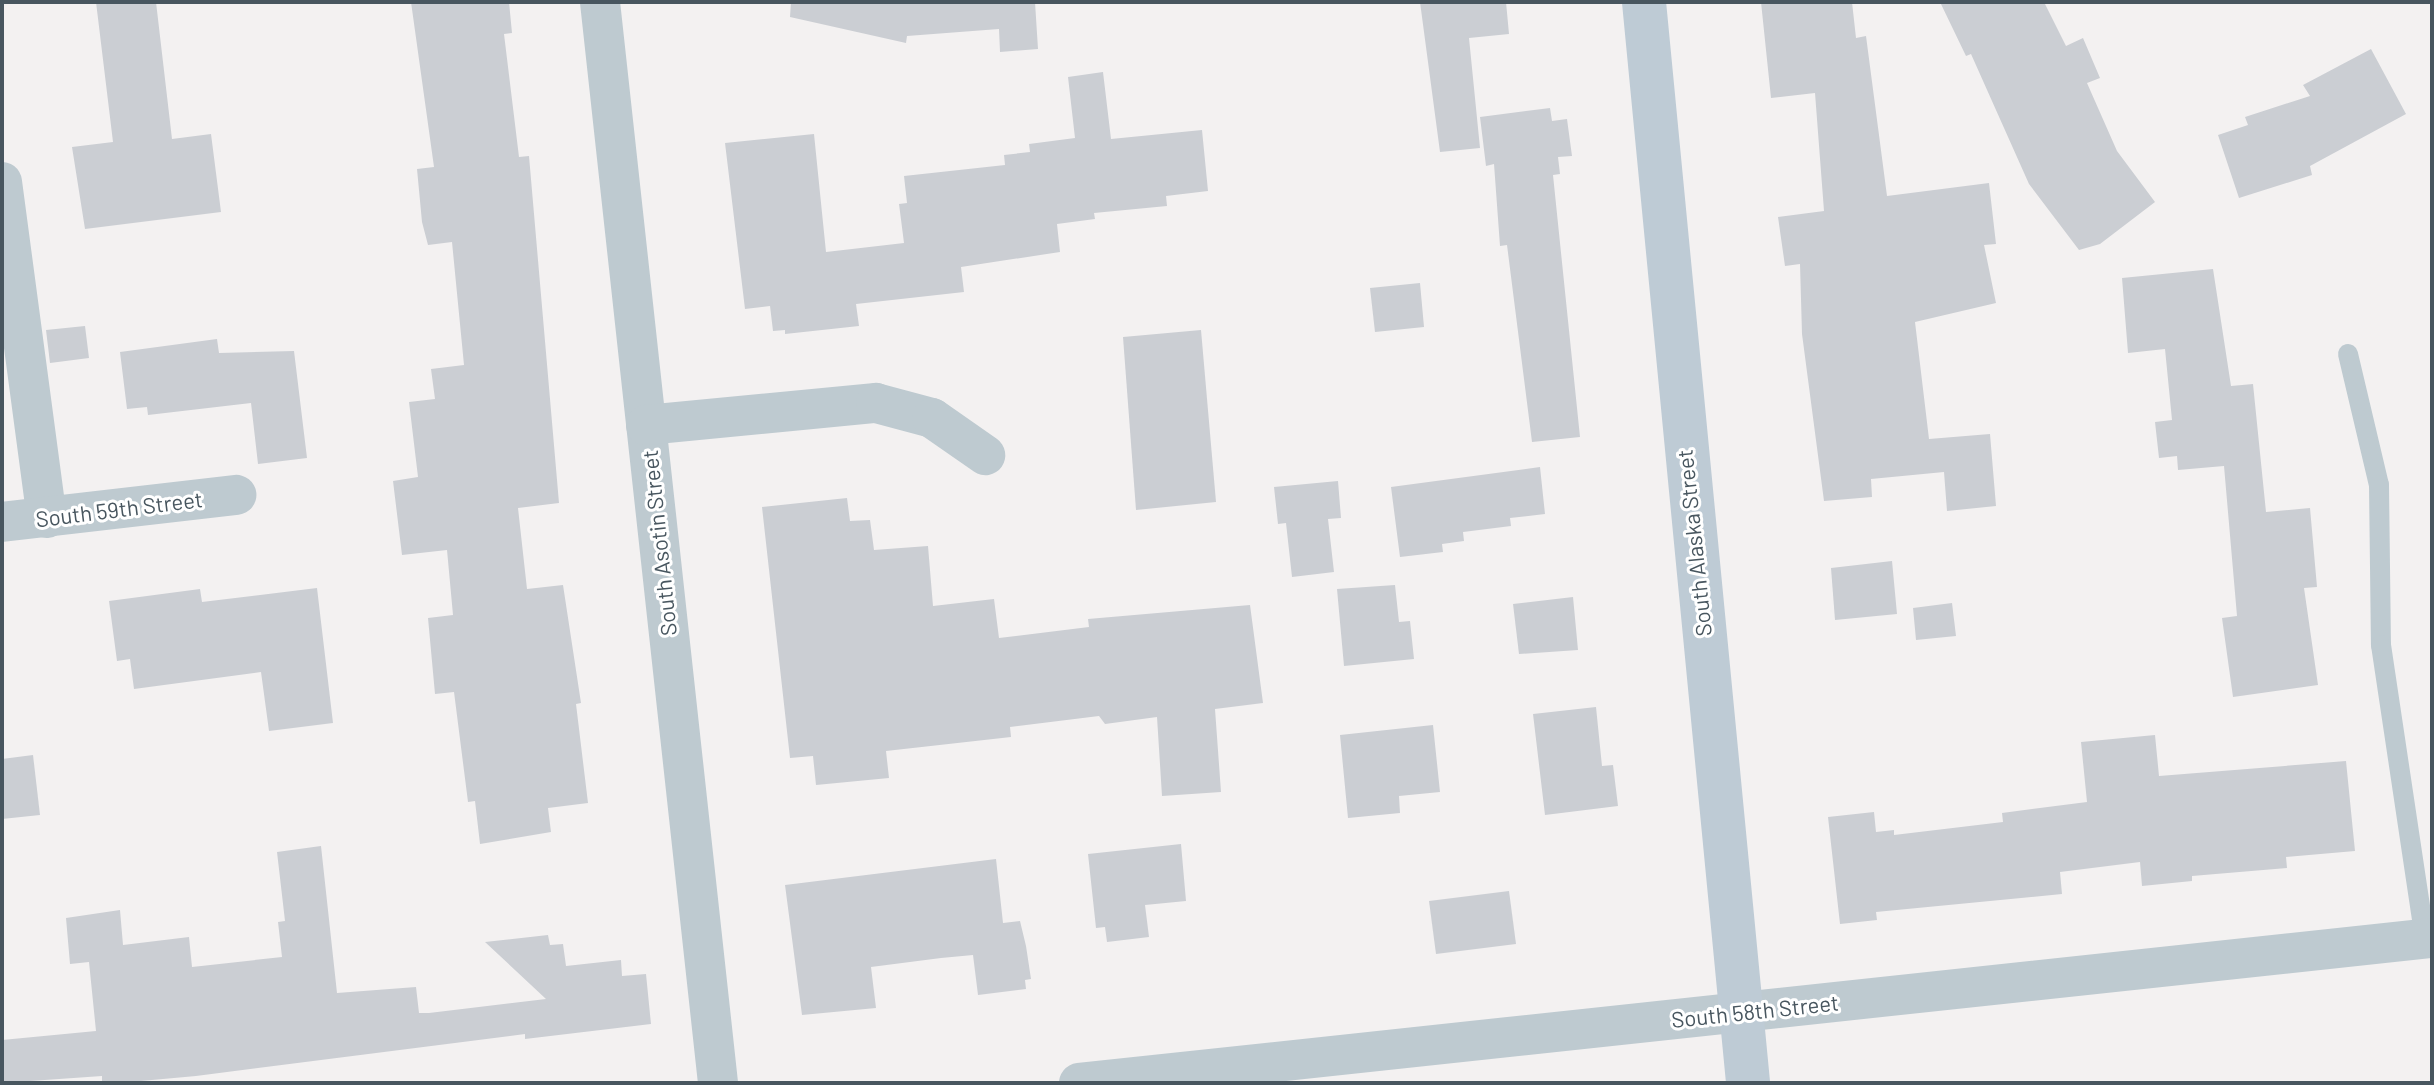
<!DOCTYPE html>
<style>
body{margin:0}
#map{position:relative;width:2434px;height:1085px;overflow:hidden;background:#f3f1f1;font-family:Barlow,sans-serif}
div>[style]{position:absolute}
.building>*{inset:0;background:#cbced3}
.lane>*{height:20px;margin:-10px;padding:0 10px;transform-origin:10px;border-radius:10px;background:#becad0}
.street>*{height:40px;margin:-20px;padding:0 20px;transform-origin:20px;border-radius:20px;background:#becad0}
.secondary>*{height:44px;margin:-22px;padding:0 22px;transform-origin:22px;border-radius:22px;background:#becbd5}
span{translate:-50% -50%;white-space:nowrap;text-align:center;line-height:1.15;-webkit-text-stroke:6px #fff;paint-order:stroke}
.street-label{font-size:22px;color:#48565f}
.frame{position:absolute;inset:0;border:4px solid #48565f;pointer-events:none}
</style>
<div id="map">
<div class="building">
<i style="clip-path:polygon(96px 2px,156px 2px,172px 139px,211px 134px,221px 212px,85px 229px,72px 147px,113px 142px)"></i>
<i style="clip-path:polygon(411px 2px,509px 2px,512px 33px,504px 34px,519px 157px,529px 156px,559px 503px,518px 508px,527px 589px,563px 585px,581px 703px,576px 704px,588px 803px,548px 808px,551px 832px,480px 844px,475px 801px,468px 802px,454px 692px,435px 694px,428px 618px,453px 615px,447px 550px,402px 555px,393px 481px,418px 477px,409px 402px,435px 399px,431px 369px,464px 365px,452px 242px,428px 245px,422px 222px,417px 169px,434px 167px)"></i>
<i style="clip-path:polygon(791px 2px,1035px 2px,1038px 49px,1000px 52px,999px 29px,907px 36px,906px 43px,790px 17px)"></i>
<i style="clip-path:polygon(1420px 2px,1506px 2px,1509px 34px,1469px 38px,1480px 148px,1440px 152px)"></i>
<i style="clip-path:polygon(1761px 2px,1852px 2px,1856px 38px,1866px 36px,1887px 196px,1989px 183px,1996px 244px,1984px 245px,1996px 303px,1915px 322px,1929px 439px,1990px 434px,1996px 506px,1947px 511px,1944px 472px,1871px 479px,1872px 497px,1824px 501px,1802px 334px,1800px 264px,1785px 266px,1778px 217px,1824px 211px,1815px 93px,1771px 98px)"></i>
<i style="clip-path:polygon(1940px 2px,2044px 2px,2066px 46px,2083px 38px,2100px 78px,2087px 83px,2117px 151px,2155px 202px,2100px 244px,2079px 250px,2029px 184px,1971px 54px,1966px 56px)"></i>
<i style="clip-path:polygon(2371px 49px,2406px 114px,2310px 166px,2312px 175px,2239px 198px,2218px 135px,2248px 125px,2245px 117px,2310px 96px,2303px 85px)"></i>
<i style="clip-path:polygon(1103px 72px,1111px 139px,1202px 130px,1208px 191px,1166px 196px,1167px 206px,1094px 213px,1095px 219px,1057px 224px,1060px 252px,961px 267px,964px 292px,856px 304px,859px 326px,785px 334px,785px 330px,773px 331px,770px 306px,745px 309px,725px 143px,814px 134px,826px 252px,904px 243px,899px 204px,907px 203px,904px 176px,1005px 165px,1004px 155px,1030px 152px,1029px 144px,1075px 138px,1068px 77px)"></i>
<i style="clip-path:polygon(1550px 108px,1552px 121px,1567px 119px,1572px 156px,1558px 157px,1560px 174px,1553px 175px,1580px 437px,1532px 442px,1507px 245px,1500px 246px,1494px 164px,1486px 166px,1480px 117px)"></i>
<i style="clip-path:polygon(2213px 269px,2231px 386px,2253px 384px,2266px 512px,2310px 508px,2317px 587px,2304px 588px,2318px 685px,2233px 697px,2222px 618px,2237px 616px,2224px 466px,2178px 470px,2177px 456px,2159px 458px,2155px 422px,2172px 420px,2165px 349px,2128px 353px,2122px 278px)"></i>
<i style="clip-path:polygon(1420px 283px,1424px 327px,1375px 332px,1370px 288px)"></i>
<i style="clip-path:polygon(85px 326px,89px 358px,50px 363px,46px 330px)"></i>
<i style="clip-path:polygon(1201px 330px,1216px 502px,1136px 510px,1123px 337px)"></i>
<i style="clip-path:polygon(217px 339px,219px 353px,294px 351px,307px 458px,258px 464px,251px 403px,148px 415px,147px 407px,127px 409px,120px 352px)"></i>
<i style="clip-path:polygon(1540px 467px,1545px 514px,1510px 518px,1511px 526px,1463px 532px,1464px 541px,1442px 544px,1443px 552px,1400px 557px,1391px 487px)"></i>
<i style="clip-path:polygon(1338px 481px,1341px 518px,1328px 519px,1334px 572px,1292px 577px,1286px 523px,1278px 524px,1274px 487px)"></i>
<i style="clip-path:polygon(847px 498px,850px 521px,870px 520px,874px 550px,928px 546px,933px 606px,994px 599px,999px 638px,1089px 627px,1088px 619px,1250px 605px,1263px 703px,1215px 709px,1221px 792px,1162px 796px,1157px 717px,1105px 724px,1099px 716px,1010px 727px,1011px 737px,886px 751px,889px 778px,816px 785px,813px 756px,790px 758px,762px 507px)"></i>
<i style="clip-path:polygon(1892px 561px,1897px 614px,1835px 620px,1831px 568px)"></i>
<i style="clip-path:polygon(1395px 585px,1399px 622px,1410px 621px,1414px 659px,1344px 666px,1337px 589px)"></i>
<i style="clip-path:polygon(317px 588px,333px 723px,269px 731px,261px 672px,134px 689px,130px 659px,117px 661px,109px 601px,200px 589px,202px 602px)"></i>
<i style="clip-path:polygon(1573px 597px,1578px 650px,1519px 654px,1513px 604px)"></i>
<i style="clip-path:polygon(1952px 603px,1956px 636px,1916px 640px,1913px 608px)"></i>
<i style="clip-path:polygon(1596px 707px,1602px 766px,1613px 765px,1618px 806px,1545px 815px,1533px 714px)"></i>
<i style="clip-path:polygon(1433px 725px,1440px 792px,1399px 796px,1400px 813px,1348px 818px,1340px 735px)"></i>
<i style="clip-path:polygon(2155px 735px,2159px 776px,2346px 761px,2355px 851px,2286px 857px,2287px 868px,2192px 876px,2192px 881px,2142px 886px,2140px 862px,2060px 872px,2062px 894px,1876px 912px,1877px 920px,1840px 924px,1828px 817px,1874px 812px,1876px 832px,1894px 830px,1894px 835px,2003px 822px,2002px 813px,2087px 802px,2081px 742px)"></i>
<i style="clip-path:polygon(33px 755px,40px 815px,2px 819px,2px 759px)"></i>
<i style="clip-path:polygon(1181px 844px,1186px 901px,1145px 905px,1149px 937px,1107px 942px,1105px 927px,1096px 928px,1088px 854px)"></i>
<i style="clip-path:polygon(321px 846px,337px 993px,416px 987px,419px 1013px,429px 1013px,546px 999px,485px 942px,548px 935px,550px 945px,563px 944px,566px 966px,621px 960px,622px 976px,646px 974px,651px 1024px,525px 1039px,525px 1034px,196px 1076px,119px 1083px,102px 1083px,102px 1076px,2px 1083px,2px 1040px,96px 1031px,89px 962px,70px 964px,66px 918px,120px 910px,123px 945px,189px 937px,192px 967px,282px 957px,278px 922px,285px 921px,277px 852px)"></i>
<i style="clip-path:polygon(996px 859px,1003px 923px,1020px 921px,1026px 946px,1031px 979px,1025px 980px,1026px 989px,978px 995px,973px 955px,941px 958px,871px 967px,876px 1008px,802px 1015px,785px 885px)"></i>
<i style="clip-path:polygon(1509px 891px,1516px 944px,1436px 954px,1429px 901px)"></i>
</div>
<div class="lane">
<i style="left:2348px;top:354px;width:135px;rotate:76.7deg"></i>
<i style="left:2379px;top:485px;width:160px;rotate:89.3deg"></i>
<i style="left:2381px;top:645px;width:297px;rotate:81.5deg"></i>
</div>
<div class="street">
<i style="left:600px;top:2px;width:1087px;rotate:83.77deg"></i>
<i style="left:2px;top:182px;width:339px;rotate:82.4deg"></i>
<i style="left:646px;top:425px;width:231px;rotate:-5.5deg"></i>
<i style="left:876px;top:403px;width:58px;rotate:15deg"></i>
<i style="left:932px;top:418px;width:65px;rotate:34.9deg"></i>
<i style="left:2px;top:522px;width:236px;rotate:-6.6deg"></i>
<i style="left:1079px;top:1083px;width:1361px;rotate:-6.12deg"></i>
</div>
<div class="secondary">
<i style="left:1644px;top:2px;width:1086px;rotate:84.5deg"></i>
</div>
<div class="street-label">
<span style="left:119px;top:509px;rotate:-7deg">South 59th Street</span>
<span style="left:659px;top:543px;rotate:-96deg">South Asotin Street</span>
<span style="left:1694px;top:543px;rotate:-96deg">South Alaska Street</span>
<span style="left:1755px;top:1011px;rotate:-6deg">South 58th Street</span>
</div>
<div class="frame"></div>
</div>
